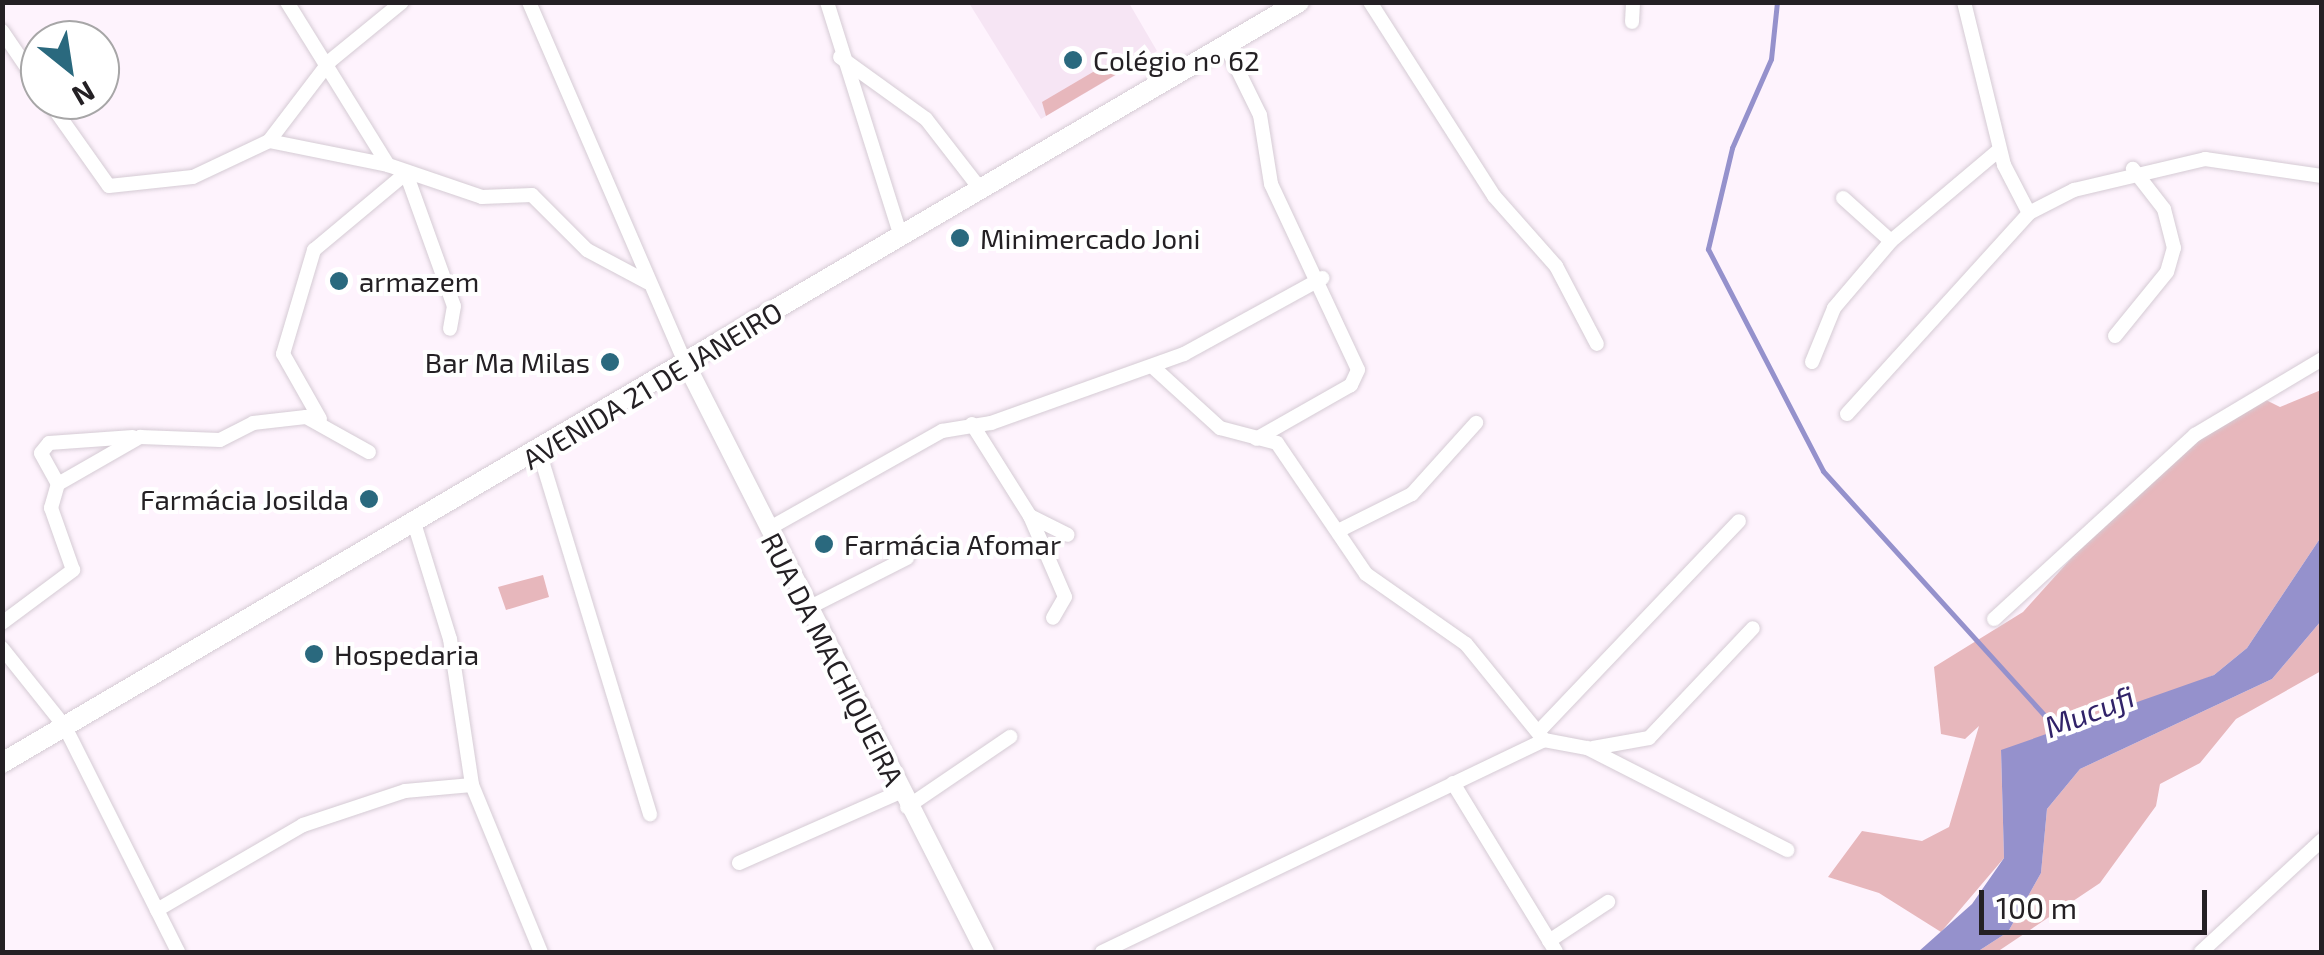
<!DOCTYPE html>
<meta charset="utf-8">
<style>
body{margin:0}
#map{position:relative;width:2324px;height:955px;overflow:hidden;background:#fef3fd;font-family:"Exo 2",sans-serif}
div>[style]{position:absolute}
.built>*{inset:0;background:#f6e5f4}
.green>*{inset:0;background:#e7b7bc}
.water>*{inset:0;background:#9591cc}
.stream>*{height:5px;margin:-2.5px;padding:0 2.5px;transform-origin:2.5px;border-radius:2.5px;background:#9591cc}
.roads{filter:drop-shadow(0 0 2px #d5cbd4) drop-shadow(0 0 2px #d5cbd4)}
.minor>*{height:14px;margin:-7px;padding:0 7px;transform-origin:7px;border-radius:7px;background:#fff}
.tertiary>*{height:18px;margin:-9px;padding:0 9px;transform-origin:9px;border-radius:9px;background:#fff}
.secondary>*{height:20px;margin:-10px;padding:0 10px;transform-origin:10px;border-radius:10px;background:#fff}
.dots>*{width:28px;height:28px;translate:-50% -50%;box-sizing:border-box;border:5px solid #fff;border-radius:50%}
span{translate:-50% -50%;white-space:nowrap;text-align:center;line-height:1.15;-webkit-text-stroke:8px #fff;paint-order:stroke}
.poi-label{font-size:28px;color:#242024}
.left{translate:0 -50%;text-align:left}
.right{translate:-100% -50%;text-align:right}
.street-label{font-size:28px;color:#242024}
.water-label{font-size:30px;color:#312369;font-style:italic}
.frame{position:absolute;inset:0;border:5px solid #242024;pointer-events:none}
.north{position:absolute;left:20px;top:20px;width:100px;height:100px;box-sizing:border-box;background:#fff;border:2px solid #a7a6a7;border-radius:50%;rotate:150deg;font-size:28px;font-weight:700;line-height:40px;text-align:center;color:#242024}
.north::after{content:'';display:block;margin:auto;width:35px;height:45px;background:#2a697e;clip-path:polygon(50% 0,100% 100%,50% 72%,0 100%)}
.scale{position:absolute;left:1979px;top:890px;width:228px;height:45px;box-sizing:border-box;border:5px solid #242024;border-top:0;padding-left:12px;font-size:30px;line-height:35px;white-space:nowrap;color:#242024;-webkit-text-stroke:8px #fff;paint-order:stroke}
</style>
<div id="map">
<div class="built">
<i style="clip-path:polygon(969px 3px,1129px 3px,1157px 51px,1041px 119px)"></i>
</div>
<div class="green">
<i style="clip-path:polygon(1110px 62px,1122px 71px,1046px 116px,1042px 102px)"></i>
<i style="clip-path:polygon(2321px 390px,2321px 537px,2247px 648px,2214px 675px,2152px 702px,2001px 751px,2004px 858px,1941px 932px,1879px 893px,1828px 877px,1862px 831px,1922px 841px,1949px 827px,1979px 726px,1965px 739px,1941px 734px,1934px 667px,2023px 612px,2149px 472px,2262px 398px,2280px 407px)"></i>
<i style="clip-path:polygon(543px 575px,549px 597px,506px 610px,498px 587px)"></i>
<i style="clip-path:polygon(2321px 621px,2321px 671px,2236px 719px,2200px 763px,2160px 784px,2156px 806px,2100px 883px,1997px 952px,1977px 952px,2008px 932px,2041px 873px,2047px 809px,2080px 769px,2272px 679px)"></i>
</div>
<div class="water">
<i style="clip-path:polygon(2321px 537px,2321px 621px,2272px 679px,2080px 769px,2047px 809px,2041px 873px,2008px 932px,1977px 952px,1918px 952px,1972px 904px,2004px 858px,2001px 750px,2214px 675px,2247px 648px)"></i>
</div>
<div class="stream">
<i style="left:1777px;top:2px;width:57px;rotate:96deg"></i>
<i style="left:1771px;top:59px;width:97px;rotate:113.7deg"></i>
<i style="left:1732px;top:148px;width:104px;rotate:103.4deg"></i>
<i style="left:1708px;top:249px;width:250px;rotate:62.6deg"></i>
<i style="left:1823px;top:471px;width:356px;rotate:47.8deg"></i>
</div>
<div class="roads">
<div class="minor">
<i style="left:287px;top:2px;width:192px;rotate:58.2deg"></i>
<i style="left:388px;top:165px;width:99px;rotate:18.8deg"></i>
<i style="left:482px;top:197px;width:50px;rotate:-2.3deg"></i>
<i style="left:532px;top:195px;width:78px;rotate:45deg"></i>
<i style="left:587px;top:250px;width:68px;rotate:28.1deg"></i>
<i style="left:529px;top:2px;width:395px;rotate:66.6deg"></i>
<i style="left:827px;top:2px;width:246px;rotate:72.5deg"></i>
<i style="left:1370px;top:2px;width:230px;rotate:57.4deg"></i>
<i style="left:1494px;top:196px;width:94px;rotate:48.5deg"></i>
<i style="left:1556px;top:266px;width:88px;rotate:62.3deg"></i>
<i style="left:1964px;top:2px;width:168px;rotate:76.2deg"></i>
<i style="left:2004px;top:165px;width:54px;rotate:62.5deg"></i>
<i style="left:1632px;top:22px;width:20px;rotate:-87deg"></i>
<i style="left:2px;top:31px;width:68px;rotate:55.8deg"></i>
<i style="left:1226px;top:46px;width:77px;rotate:63.8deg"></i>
<i style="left:1260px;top:115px;width:70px;rotate:80.9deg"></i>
<i style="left:1271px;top:184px;width:205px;rotate:64.9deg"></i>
<i style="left:1358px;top:370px;width:17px;rotate:115deg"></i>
<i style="left:1351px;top:385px;width:109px;rotate:150.4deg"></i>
<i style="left:840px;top:57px;width:106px;rotate:35.8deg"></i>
<i style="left:926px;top:119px;width:90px;rotate:52.2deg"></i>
<i style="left:48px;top:100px;width:105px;rotate:54.7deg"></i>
<i style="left:109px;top:186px;width:84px;rotate:-6.1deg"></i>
<i style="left:193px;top:177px;width:84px;rotate:-25.3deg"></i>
<i style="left:269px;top:141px;width:121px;rotate:11.4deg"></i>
<i style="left:269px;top:141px;width:101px;rotate:-52.7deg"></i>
<i style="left:330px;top:61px;width:93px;rotate:-39.3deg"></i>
<i style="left:1843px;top:198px;width:64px;rotate:41.9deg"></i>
<i style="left:2115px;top:336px;width:82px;rotate:-50.9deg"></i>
<i style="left:2167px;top:272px;width:25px;rotate:-74deg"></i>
<i style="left:2174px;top:248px;width:40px;rotate:-104.4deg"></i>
<i style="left:2164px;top:209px;width:51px;rotate:-127.8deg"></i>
<i style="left:1812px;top:362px;width:58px;rotate:-67.8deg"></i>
<i style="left:1834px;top:308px;width:88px;rotate:-49.6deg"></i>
<i style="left:1891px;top:241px;width:141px;rotate:-40.1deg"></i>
<i style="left:1153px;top:367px;width:91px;rotate:42.3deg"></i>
<i style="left:1220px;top:428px;width:59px;rotate:14.7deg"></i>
<i style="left:1277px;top:443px;width:158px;rotate:55.8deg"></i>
<i style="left:1366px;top:574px;width:122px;rotate:35deg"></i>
<i style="left:1466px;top:644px;width:124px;rotate:50.9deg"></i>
<i style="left:1847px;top:414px;width:271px;rotate:-47.8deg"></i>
<i style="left:2029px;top:213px;width:51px;rotate:-27.1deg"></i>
<i style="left:2074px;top:190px;width:135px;rotate:-13.3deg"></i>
<i style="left:2205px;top:159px;width:118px;rotate:8.3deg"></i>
<i style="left:320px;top:419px;width:75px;rotate:-119.6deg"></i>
<i style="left:283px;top:354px;width:109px;rotate:-73.4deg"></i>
<i style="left:314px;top:250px;width:120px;rotate:-39.9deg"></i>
<i style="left:406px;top:173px;width:141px;rotate:70.2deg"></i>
<i style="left:454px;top:306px;width:23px;rotate:100deg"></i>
<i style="left:972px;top:424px;width:109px;rotate:57.8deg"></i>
<i style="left:1030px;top:516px;width:42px;rotate:26.6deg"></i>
<i style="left:539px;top:451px;width:380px;rotate:73deg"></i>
<i style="left:58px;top:484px;width:35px;rotate:-119deg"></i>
<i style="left:41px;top:453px;width:13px;rotate:-51deg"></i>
<i style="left:49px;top:443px;width:84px;rotate:-4.1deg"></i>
<i style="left:1030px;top:516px;width:88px;rotate:66.6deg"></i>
<i style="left:1065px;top:597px;width:24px;rotate:120deg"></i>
<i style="left:415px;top:526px;width:118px;rotate:72.8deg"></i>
<i style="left:450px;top:639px;width:148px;rotate:81.4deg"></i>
<i style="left:472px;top:785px;width:181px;rotate:67.6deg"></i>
<i style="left:768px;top:529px;width:200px;rotate:-29.4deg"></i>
<i style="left:942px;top:431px;width:50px;rotate:-9.3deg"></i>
<i style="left:991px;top:423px;width:205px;rotate:-19.7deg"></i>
<i style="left:1184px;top:354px;width:158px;rotate:-28.8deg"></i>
<i style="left:1340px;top:530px;width:80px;rotate:-26.6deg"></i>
<i style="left:1412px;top:494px;width:96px;rotate:-48deg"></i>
<i style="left:808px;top:608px;width:111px;rotate:-26.8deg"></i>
<i style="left:1994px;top:619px;width:273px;rotate:-42.5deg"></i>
<i style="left:2195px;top:435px;width:148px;rotate:-30.9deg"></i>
<i style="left:2px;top:623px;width:89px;rotate:-36.7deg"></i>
<i style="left:73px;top:570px;width:66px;rotate:-109.5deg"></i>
<i style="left:51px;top:508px;width:25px;rotate:-74deg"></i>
<i style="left:58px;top:484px;width:95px;rotate:-29.8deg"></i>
<i style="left:140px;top:437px;width:80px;rotate:2.1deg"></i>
<i style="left:220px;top:440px;width:37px;rotate:-27deg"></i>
<i style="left:253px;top:423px;width:53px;rotate:-6.5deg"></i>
<i style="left:306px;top:417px;width:72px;rotate:29.1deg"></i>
<i style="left:2px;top:648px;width:101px;rotate:51.4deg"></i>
<i style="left:65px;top:727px;width:252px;rotate:63.3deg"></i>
<i style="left:1541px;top:729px;width:287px;rotate:-46.4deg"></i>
<i style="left:1593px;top:748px;width:57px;rotate:-10.1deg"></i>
<i style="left:1649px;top:738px;width:151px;rotate:-46.6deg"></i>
<i style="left:1453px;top:783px;width:198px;rotate:58.6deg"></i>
<i style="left:907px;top:807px;width:125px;rotate:-34.2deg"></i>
<i style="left:739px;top:863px;width:176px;rotate:-23.8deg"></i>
<i style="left:157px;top:910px;width:169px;rotate:-30.2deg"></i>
<i style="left:303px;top:825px;width:108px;rotate:-18.4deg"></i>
<i style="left:405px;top:791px;width:67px;rotate:-5.1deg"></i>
<i style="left:1549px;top:941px;width:71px;rotate:-33.5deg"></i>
<i style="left:1102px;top:952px;width:490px;rotate:-25.6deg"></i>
<i style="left:1544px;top:740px;width:44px;rotate:10.5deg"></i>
<i style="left:1587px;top:748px;width:225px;rotate:27deg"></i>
<i style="left:2201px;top:952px;width:165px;rotate:-42.8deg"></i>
</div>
<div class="tertiary">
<i style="left:686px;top:364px;width:660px;rotate:63.05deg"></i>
</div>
<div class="secondary">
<i style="left:2px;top:763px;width:1504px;rotate:-30.4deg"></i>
</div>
</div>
<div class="dots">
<i style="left:1073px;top:60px;background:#2a697e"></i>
<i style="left:960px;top:238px;background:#2a697e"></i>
<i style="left:339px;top:281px;background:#2a697e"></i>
<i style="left:610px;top:362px;background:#2a697e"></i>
<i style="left:369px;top:499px;background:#2a697e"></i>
<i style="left:824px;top:544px;background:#2a697e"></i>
<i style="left:314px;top:654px;background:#2a697e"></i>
</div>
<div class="poi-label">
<span class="left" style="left:1093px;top:60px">Colégio nº 62</span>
<span class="left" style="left:980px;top:238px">Minimercado Joni</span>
<span class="left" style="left:359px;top:281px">armazem</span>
<span class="right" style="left:590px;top:362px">Bar Ma Milas</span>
<span class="right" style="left:349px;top:499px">Farmácia Josilda</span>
<span class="left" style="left:844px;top:544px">Farmácia Afomar</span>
<span class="left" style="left:334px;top:654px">Hospedaria</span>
</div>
<div class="street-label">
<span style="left:652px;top:385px;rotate:-31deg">AVENIDA 21 DE JANEIRO</span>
<span style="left:833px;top:659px;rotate:63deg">RUA DA MACHIQUEIRA</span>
</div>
<div class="water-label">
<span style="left:2089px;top:711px;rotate:-21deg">Mucufi</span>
</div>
<div class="frame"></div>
<div class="north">N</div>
<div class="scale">100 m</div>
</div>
